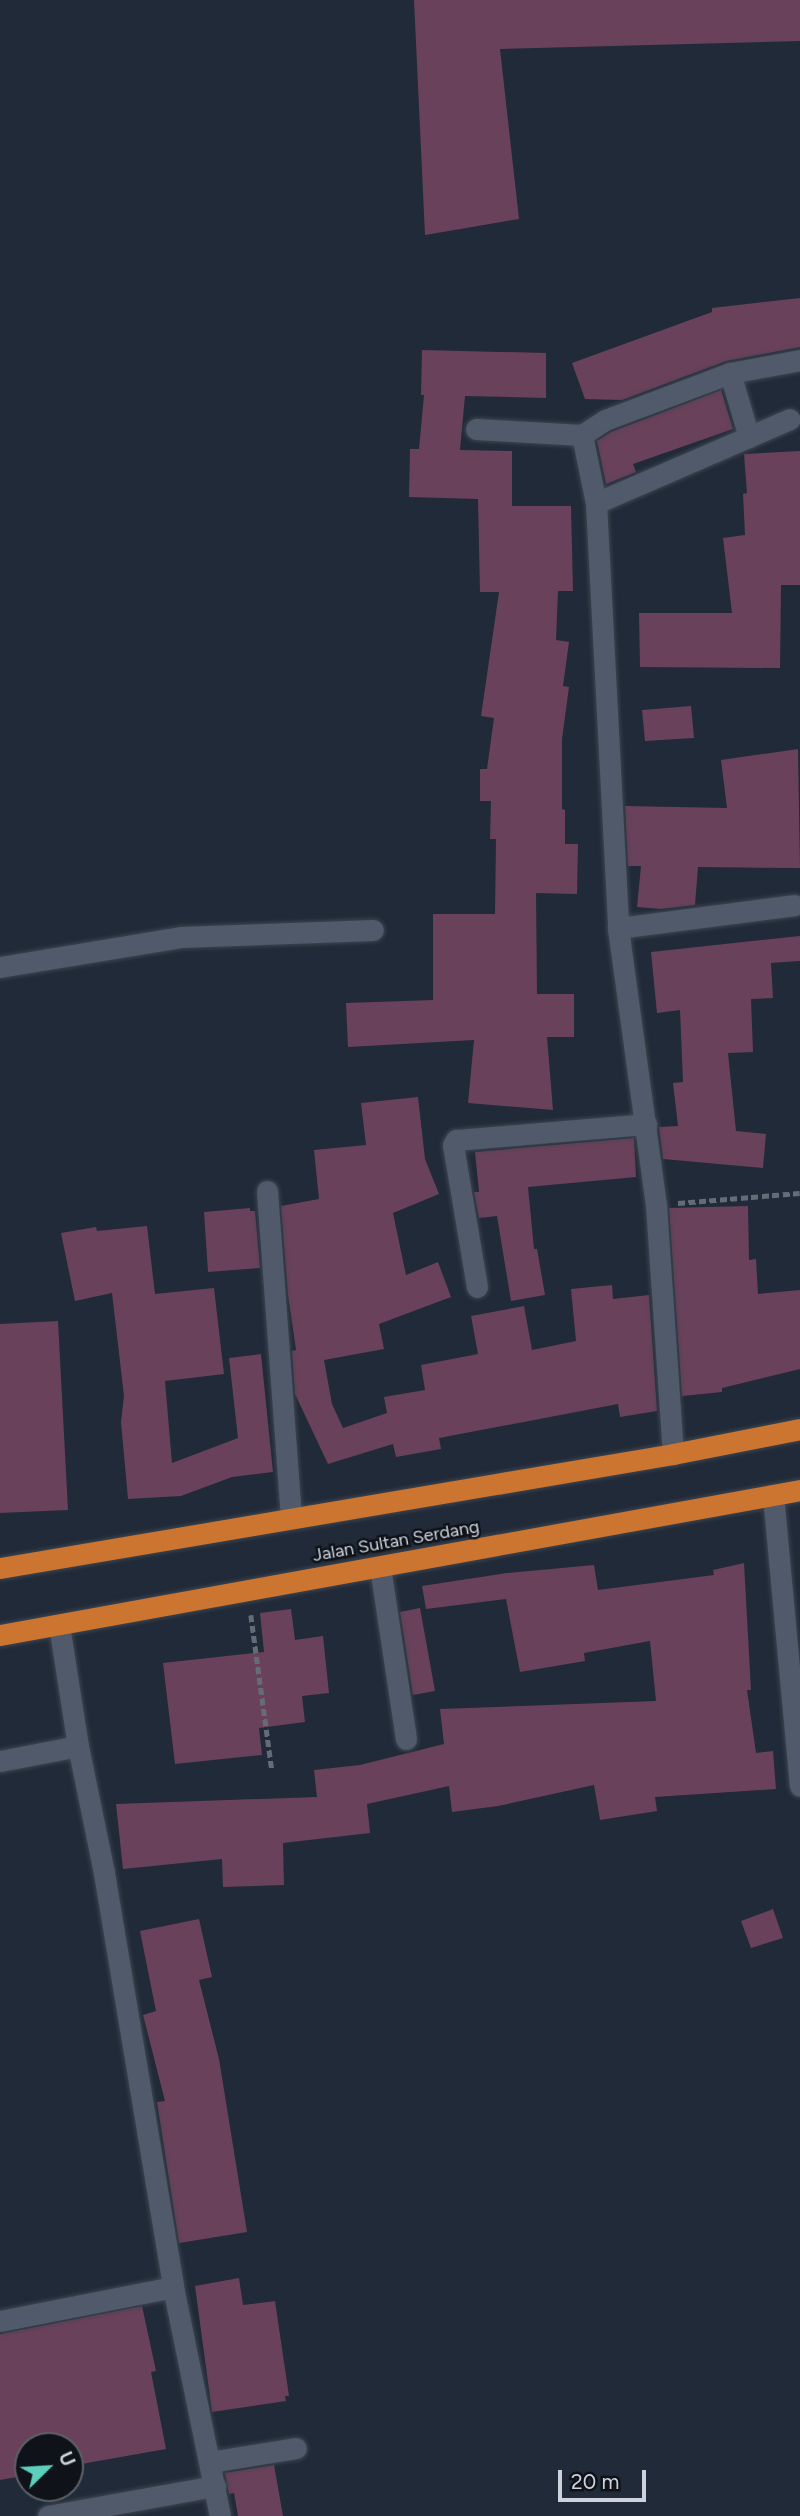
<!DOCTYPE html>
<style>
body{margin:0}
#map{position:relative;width:800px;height:2516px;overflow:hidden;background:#212a38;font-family:Figtree,sans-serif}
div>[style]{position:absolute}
.building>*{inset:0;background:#69415b}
.path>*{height:4.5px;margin-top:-2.25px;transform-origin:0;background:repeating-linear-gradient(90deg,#646c78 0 7px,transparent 0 10.5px)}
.roads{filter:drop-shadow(0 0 2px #3d4550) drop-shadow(0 0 2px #3d4550)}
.minor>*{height:21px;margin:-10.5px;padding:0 10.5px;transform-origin:10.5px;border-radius:10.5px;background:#505a6a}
.highway>*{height:21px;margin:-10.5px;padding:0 10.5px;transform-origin:10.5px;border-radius:10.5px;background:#cb7531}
span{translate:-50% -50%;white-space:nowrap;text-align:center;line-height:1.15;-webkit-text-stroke:5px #0f1319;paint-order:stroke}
.street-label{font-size:18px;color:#cdd3dc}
.north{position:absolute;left:14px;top:2432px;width:70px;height:70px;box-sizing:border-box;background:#0f1319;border:2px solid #5b6067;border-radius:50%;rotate:66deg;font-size:19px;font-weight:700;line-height:28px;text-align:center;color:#cdd3dc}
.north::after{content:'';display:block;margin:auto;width:24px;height:32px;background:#5bcebc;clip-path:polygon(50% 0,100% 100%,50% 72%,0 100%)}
.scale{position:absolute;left:558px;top:2470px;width:88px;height:32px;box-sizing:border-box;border:4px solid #cdd3dc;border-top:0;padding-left:9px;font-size:21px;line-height:24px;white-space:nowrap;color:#cdd3dc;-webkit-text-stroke:5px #0f1319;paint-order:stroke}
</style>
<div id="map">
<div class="building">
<i style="clip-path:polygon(414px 0,800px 0,800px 41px,500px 49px,519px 219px,425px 235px)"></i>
<i style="clip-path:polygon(800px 298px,800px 347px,726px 361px,622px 400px,585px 399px,572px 363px,712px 312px,712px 308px)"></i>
<i style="clip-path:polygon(422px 350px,546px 353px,546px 398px,465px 396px,460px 450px,512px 451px,512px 506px,571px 506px,573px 591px,558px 591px,556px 640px,569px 642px,563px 686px,569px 687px,562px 739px,562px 809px,565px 810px,565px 844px,578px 844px,577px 894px,536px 893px,537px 994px,574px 994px,574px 1037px,547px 1037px,553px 1110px,468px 1103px,474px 1040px,348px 1047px,346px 1003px,433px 1000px,433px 914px,495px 914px,496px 839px,490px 839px,491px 801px,480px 801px,480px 769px,487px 769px,494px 718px,481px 716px,499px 592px,480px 592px,478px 499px,409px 497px,410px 449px,419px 449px,424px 395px,421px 395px)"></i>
<i style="clip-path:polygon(721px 390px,733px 429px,633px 464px,636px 472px,606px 484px,597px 441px,611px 432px)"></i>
<i style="clip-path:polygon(800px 451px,800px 585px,781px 585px,780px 668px,640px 667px,639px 613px,732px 613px,723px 538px,745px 535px,743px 494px,747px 493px,744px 454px)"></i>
<i style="clip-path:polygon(691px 706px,694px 738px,645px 741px,642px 710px)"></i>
<i style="clip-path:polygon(798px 749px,800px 868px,698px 867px,695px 905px,661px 909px,637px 907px,641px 866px,628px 866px,625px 806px,727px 808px,721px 760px)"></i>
<i style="clip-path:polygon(800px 936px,800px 961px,771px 963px,773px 998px,751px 999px,753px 1052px,728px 1053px,736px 1131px,766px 1134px,763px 1168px,663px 1159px,659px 1127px,678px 1126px,673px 1083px,683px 1082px,680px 1010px,657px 1013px,651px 952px)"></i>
<i style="clip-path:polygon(418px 1097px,425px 1159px,439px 1194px,393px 1213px,406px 1275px,438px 1262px,451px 1297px,379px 1324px,384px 1349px,324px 1360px,332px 1404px,343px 1428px,387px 1413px,384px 1397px,425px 1390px,421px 1365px,478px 1354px,471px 1316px,524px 1306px,532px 1350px,576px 1341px,571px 1289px,612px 1285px,613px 1299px,649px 1295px,657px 1411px,620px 1417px,618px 1404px,439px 1438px,441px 1449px,396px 1457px,393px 1444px,328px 1464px,295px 1394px,292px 1351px,296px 1350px,288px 1295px,281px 1206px,319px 1199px,314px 1150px,366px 1145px,361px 1103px)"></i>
<i style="clip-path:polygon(634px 1138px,636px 1177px,528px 1187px,534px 1249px,537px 1249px,545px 1295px,511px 1301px,497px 1216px,479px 1218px,474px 1192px,479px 1192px,475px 1152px)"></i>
<i style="clip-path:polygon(748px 1206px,749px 1260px,756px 1259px,758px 1294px,800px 1290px,800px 1369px,722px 1388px,722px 1392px,682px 1396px,669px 1208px)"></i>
<i style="clip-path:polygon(250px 1208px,250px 1211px,255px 1211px,260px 1268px,208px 1272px,204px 1212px)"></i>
<i style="clip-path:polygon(147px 1226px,155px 1294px,214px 1288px,224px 1374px,165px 1381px,172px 1463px,238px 1438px,229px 1358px,261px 1354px,273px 1472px,232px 1477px,181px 1496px,128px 1499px,121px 1422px,124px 1396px,112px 1293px,75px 1301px,61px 1233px,96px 1227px,97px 1231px)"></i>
<i style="clip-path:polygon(58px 1321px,68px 1510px,0 1513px,0 1324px)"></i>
<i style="clip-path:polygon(744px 1563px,751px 1690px,747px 1690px,756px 1753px,773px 1751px,776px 1789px,655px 1797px,657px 1811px,600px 1820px,594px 1785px,498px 1806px,452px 1812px,449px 1786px,367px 1804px,370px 1833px,283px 1843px,284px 1885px,223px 1887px,222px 1859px,123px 1869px,116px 1804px,317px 1797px,314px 1770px,360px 1765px,444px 1744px,440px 1709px,656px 1701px,650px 1641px,584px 1653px,585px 1661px,520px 1672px,506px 1599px,426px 1609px,422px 1586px,507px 1573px,594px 1565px,598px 1590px,714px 1575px,713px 1570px)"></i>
<i style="clip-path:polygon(420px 1608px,435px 1691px,413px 1695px,400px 1612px)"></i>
<i style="clip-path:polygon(291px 1609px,295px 1640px,323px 1636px,329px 1693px,302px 1696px,305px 1722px,259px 1728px,262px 1755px,175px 1764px,163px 1663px,264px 1652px,260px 1613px)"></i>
<i style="clip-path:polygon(773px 1909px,783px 1938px,751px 1948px,741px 1921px)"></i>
<i style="clip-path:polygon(199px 1919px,212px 1977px,199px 1980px,219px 2059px,247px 2232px,179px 2243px,157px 2102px,165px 2101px,143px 2015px,156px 2011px,140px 1931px)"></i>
<i style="clip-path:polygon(239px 2278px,243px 2305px,275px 2301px,289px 2396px,285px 2396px,286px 2401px,212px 2412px,195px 2286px)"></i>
<i style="clip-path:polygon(142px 2306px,156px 2371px,151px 2372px,166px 2449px,70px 2466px,70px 2446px,28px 2446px,28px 2475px,0 2480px,0 2334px)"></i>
<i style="clip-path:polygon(274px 2465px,283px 2516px,238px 2516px,234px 2493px,229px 2494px,225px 2473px)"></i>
</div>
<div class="path">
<i style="left:678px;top:1203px;width:122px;rotate:-4.7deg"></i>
<i style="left:251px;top:1615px;width:156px;rotate:82.3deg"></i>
</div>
<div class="roads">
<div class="minor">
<i style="left:730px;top:373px;width:67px;rotate:73.5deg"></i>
<i style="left:476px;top:429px;width:106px;rotate:3.2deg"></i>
<i style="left:582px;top:435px;width:69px;rotate:78.4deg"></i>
<i style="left:596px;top:503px;width:426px;rotate:87deg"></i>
<i style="left:618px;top:928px;width:280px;rotate:82.2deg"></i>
<i style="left:656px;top:1205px;width:250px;rotate:86.1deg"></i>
<i style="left:582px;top:435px;width:27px;rotate:-33deg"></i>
<i style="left:605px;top:420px;width:134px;rotate:-20.6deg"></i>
<i style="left:730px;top:373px;width:71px;rotate:-10.5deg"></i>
<i style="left:596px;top:503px;width:211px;rotate:-23.4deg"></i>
<i style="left:618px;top:928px;width:178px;rotate:-7.4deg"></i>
<i style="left:0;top:967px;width:183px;rotate:-9.4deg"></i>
<i style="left:181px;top:937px;width:192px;rotate:-2.1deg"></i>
<i style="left:267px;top:1191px;width:328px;rotate:85.8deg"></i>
<i style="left:477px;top:1287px;width:144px;rotate:-99.6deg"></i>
<i style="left:453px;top:1145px;width:6px;rotate:-59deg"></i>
<i style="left:456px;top:1140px;width:191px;rotate:-4.8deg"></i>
<i style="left:773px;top:1495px;width:292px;rotate:84.7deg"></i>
<i style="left:380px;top:1567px;width:174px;rotate:81.4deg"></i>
<i style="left:59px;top:1625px;width:122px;rotate:81.1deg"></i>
<i style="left:78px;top:1746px;width:130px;rotate:78.4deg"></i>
<i style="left:104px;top:1873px;width:420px;rotate:80.5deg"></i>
<i style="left:173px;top:2287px;width:234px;rotate:78.4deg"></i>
<i style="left:0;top:1761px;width:79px;rotate:-10.9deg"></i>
<i style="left:0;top:2321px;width:176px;rotate:-11.1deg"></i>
<i style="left:210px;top:2462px;width:87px;rotate:-9.2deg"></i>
<i style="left:48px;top:2516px;width:170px;rotate:-10.2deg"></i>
</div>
<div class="highway">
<i style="left:0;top:1568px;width:683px;rotate:-9.61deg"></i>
<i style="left:673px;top:1454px;width:129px;rotate:-11.1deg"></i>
<i style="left:0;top:1635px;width:813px;rotate:-10.27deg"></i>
</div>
</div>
<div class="street-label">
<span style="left:396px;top:1541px;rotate:-10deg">Jalan Sultan Serdang</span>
</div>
<div class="north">U</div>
<div class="scale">20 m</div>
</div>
